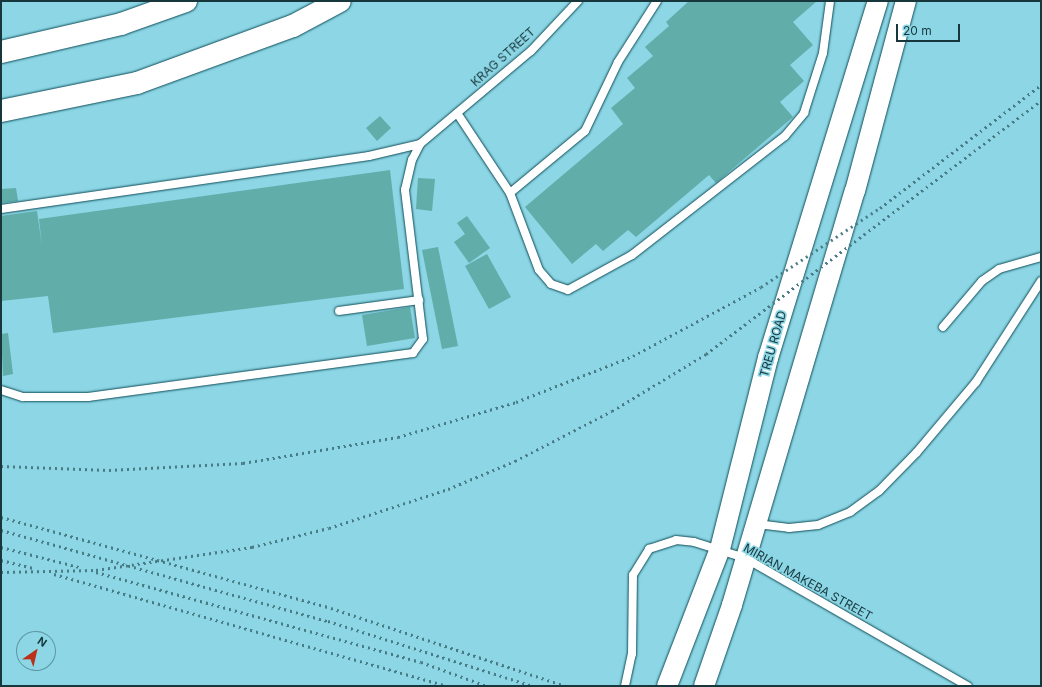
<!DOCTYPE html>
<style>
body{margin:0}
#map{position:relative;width:1042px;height:687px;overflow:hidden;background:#8cd6e5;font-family:Inter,sans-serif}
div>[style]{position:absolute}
.building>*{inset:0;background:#60adaa}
.roads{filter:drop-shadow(0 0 1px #0f4c57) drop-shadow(0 0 1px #0f4c57)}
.service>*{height:8px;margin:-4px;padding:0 4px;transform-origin:4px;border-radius:4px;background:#fff}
.tertiary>*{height:20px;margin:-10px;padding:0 10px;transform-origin:10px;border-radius:10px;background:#fff}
.motorway>*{height:22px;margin:-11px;padding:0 11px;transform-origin:11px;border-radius:11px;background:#fff}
.rail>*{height:3px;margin-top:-1.5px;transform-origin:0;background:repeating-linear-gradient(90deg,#497b85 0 2px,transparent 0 6px)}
span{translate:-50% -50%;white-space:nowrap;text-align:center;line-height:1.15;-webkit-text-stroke:3px #8cd6e5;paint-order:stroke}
.street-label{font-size:12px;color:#18373d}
.frame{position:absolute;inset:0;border:2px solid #18373d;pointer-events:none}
.north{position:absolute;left:16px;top:631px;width:40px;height:40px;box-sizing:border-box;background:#8cd6e5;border:1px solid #5e96a2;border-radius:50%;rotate:34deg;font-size:11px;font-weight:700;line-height:16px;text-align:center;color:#18373d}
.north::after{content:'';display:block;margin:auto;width:14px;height:18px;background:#bb3018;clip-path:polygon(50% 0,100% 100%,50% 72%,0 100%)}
.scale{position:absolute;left:896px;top:24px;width:64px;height:18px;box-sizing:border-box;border:2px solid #18373d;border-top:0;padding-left:5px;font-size:12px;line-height:14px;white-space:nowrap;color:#18373d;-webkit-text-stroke:3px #8cd6e5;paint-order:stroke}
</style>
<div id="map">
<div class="building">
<i style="clip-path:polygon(689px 1px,817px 1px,793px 22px,813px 45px,790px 65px,804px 81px,780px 102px,793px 117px,716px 183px,709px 175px,636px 237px,628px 230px,603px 251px,596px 244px,572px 264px,525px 207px,623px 124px,611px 108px,635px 88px,627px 78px,653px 56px,645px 47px,669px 26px,666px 22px)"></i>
<i style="clip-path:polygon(380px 116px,391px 128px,377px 141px,366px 128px)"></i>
<i style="clip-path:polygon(390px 170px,404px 289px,53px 333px,48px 296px,1px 301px,1px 216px,37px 211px,42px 246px,39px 219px)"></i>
<i style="clip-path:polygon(418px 178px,435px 179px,432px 211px,416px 209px)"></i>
<i style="clip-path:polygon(16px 188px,18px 201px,1px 203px,1px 189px)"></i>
<i style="clip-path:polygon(467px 216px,490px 248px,469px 263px,454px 242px,465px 234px,457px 223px)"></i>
<i style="clip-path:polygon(438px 247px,458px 346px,442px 349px,422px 250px)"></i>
<i style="clip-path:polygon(487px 254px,511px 297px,489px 309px,465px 266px)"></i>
<i style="clip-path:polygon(410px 307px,415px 338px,367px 346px,362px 315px)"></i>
<i style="clip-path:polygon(8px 333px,13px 374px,3px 376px,1px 334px)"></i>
</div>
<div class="roads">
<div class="service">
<i style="left:457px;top:113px;width:96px;rotate:56.5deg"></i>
<i style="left:510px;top:193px;width:97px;rotate:-39.6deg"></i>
<i style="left:585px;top:131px;width:76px;rotate:-64.4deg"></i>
<i style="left:618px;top:62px;width:72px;rotate:-57.4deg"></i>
<i style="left:510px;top:193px;width:82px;rotate:69.4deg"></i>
<i style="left:539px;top:270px;width:18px;rotate:49deg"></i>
<i style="left:551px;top:284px;width:18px;rotate:19deg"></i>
<i style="left:568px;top:290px;width:73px;rotate:-28.7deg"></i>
<i style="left:632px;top:255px;width:194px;rotate:-37.9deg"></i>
<i style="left:785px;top:136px;width:30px;rotate:-50deg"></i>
<i style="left:804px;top:113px;width:63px;rotate:-72.4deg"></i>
<i style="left:823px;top:53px;width:52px;rotate:-82.3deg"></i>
<i style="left:1px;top:209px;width:372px;rotate:-8.2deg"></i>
<i style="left:369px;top:156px;width:52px;rotate:-13.2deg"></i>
<i style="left:339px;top:311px;width:81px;rotate:-7.8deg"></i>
<i style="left:943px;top:327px;width:60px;rotate:-49.7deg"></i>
<i style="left:982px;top:281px;width:21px;rotate:-35deg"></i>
<i style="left:999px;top:269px;width:44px;rotate:-15.9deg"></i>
<i style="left:1px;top:390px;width:23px;rotate:18deg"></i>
<i style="left:23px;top:397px;width:65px"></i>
<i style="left:88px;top:397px;width:328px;rotate:-7.7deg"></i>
<i style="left:413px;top:353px;width:17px;rotate:-54deg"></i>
<i style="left:423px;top:339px;width:150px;rotate:-96.9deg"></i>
<i style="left:405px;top:190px;width:31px;rotate:-77deg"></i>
<i style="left:412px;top:160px;width:18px;rotate:-63deg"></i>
<i style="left:420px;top:144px;width:145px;rotate:-40deg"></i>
<i style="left:531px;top:51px;width:69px;rotate:-46.8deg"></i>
<i style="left:757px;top:524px;width:32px;rotate:7deg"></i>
<i style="left:789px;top:528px;width:29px;rotate:-6deg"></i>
<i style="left:818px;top:525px;width:35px;rotate:-22deg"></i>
<i style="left:850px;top:512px;width:36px;rotate:-36deg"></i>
<i style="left:879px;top:491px;width:54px;rotate:-45.7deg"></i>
<i style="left:917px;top:452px;width:92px;rotate:-49.9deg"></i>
<i style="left:976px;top:382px;width:120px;rotate:-57.2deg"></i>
<i style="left:625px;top:686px;width:33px;rotate:-78deg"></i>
<i style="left:632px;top:654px;width:79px;rotate:-89.3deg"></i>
<i style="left:633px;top:575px;width:31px;rotate:-58deg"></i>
<i style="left:649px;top:549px;width:28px;rotate:-18deg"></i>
<i style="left:676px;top:540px;width:18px;rotate:6deg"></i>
<i style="left:694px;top:542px;width:53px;rotate:17.4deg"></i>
<i style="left:745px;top:558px;width:257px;rotate:29.9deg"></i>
</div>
<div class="tertiary">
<i style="left:667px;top:686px;width:147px;rotate:-68.9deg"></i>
<i style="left:720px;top:549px;width:197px;rotate:-75.9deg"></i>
<i style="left:768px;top:358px;width:374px;rotate:-72.9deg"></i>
<i style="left:704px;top:686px;width:86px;rotate:-70.9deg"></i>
<i style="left:732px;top:605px;width:432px;rotate:-73.5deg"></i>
<i style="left:855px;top:191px;width:197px;rotate:-75deg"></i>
</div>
<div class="motorway">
<i style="left:1px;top:52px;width:123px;rotate:-13.1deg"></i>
<i style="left:121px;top:24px;width:69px;rotate:-19.5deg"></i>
<i style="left:1px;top:111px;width:139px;rotate:-11.6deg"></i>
<i style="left:137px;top:83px;width:166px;rotate:-20.1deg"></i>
<i style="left:293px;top:26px;width:53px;rotate:-28deg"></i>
</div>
</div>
<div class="rail">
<i style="left:1px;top:466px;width:108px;rotate:2.1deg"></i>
<i style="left:109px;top:470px;width:134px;rotate:-3deg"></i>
<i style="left:243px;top:463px;width:157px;rotate:-9.5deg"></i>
<i style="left:398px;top:437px;width:123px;rotate:-16.5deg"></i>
<i style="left:516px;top:402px;width:126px;rotate:-21.5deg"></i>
<i style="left:633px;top:356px;width:145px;rotate:-28.3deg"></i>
<i style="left:761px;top:287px;width:143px;rotate:-33.6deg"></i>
<i style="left:880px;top:208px;width:203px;rotate:-37.4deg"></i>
<i style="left:1px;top:517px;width:342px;rotate:15.4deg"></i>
<i style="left:331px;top:608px;width:247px;rotate:18.4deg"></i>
<i style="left:1px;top:530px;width:339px;rotate:15.6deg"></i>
<i style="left:328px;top:621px;width:215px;rotate:17.6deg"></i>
<i style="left:1px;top:547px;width:81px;rotate:14.4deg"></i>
<i style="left:1px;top:560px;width:33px;rotate:14deg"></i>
<i style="left:1px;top:572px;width:95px;rotate:-1.2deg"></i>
<i style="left:96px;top:570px;width:158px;rotate:-8.4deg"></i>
<i style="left:252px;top:547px;width:79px;rotate:-13.9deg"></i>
<i style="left:329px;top:528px;width:125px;rotate:-18.1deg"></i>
<i style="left:448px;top:489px;width:73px;rotate:-22.7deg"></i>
<i style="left:515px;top:461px;width:109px;rotate:-27.3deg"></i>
<i style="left:612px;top:411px;width:110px;rotate:-31.2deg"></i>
<i style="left:706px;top:354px;width:420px;rotate:-37.1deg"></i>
<i style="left:96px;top:572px;width:337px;rotate:15.5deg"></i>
<i style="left:421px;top:662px;width:70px;rotate:20deg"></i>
<i style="left:54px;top:574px;width:408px;rotate:15.9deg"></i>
</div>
<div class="street-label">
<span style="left:503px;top:57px;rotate:-42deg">KRAG STREET</span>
<span style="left:773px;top:344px;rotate:-74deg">TREU ROAD</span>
<span style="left:808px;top:582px;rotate:29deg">MIRIAN MAKEBA STREET</span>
</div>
<div class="frame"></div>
<div class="north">N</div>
<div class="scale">20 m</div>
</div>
